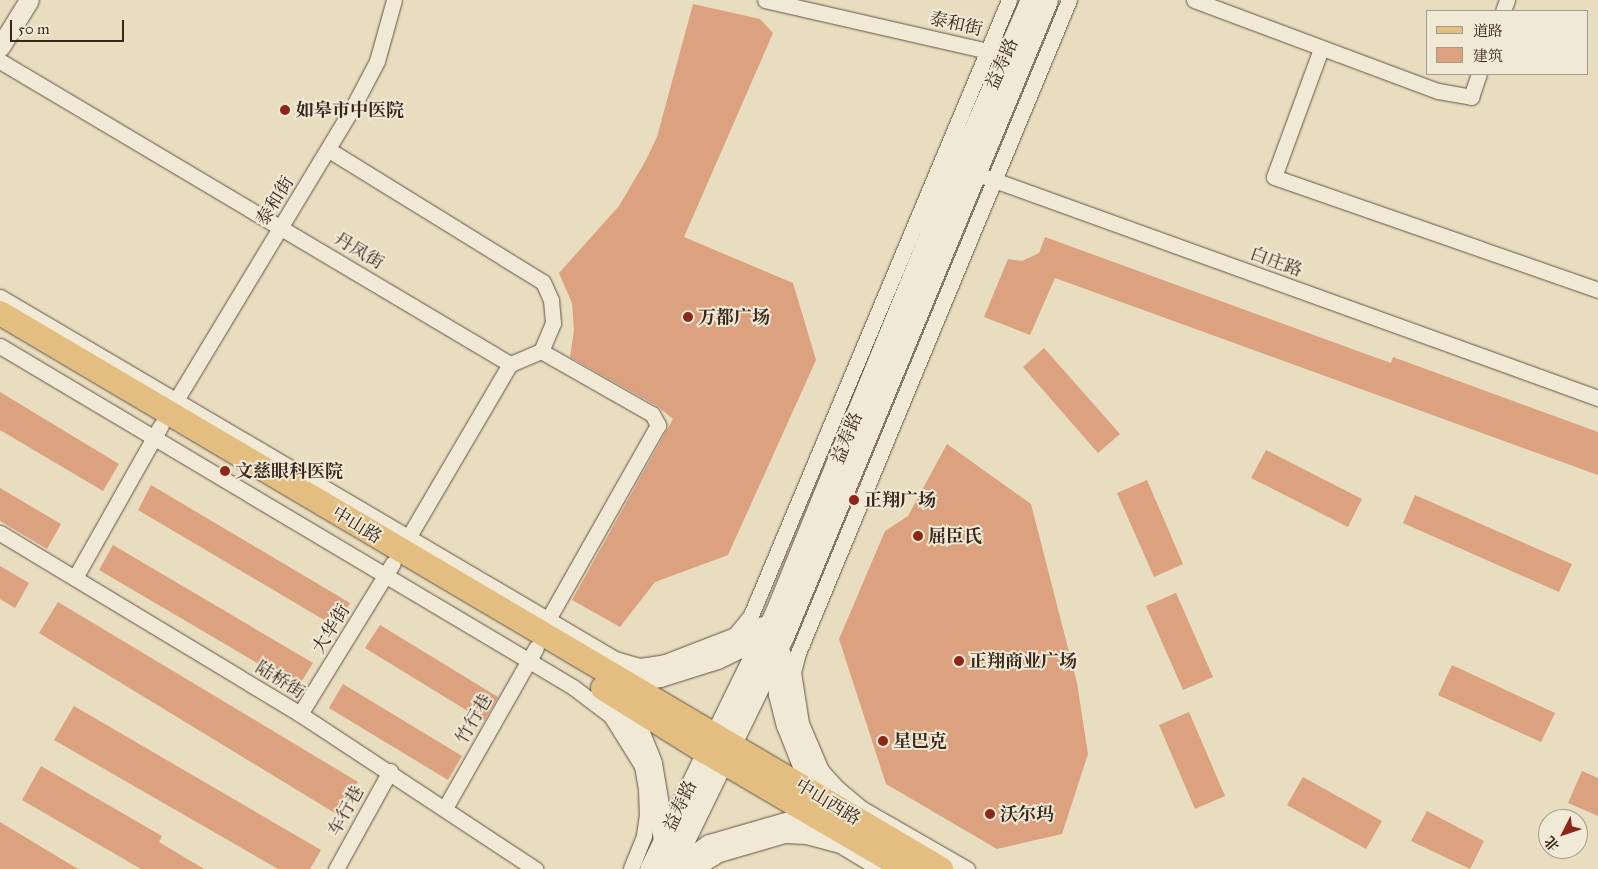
<!DOCTYPE html>
<meta charset="utf-8">
<style>
body{margin:0}
#map{position:relative;width:1598px;height:869px;overflow:hidden;background:#e8ddbf;font-family:"IM FELL Great Primer","Noto Serif SC",serif}
div>[style]{position:absolute}
.building>*{inset:0;background:#dca17e}
.roads{filter:drop-shadow(0 0 1px #645344) drop-shadow(0 0 1px #645344)}
.minor>*{height:15px;margin:-7.5px;padding:0 7.5px;transform-origin:7.5px;border-radius:7.5px;background:#f0e9d5}
.tertiary>*{height:19px;margin:-9.5px;padding:0 9.5px;transform-origin:9.5px;border-radius:9.5px;background:#f0e9d5}
.secondary>*{height:21px;margin:-10.5px;padding:0 10.5px;transform-origin:10.5px;border-radius:10.5px;background:#f0e9d5}
.primary>*{height:24px;margin:-12px;padding:0 12px;transform-origin:12px;border-radius:12px;background:#e4be80}
.dots>*{width:14px;height:14px;translate:-50% -50%;box-sizing:border-box;border:2px solid #f0e9d5;border-radius:50%}
span{translate:-50% -50%;white-space:nowrap;text-align:center;line-height:1.15;-webkit-text-stroke:4px #f0e9d5;paint-order:stroke}
.street-label{font-size:18px;color:#38251b}
.poi-label{font-size:18px;color:#38251b;font-weight:700}
.left{translate:0 -50%;text-align:left}
.legend{position:absolute;left:1426px;top:10px;width:162px;height:65px;box-sizing:border-box;background:#f0e9d5;border:1px solid #a69b8b;margin:0;padding:6px 9px;list-style:none;font-size:15px;color:#38251b}
.legend li{display:flex;align-items:center;gap:10px;height:25px}
.legend b{width:25px;border:1px solid #a69b8b}
.north{position:absolute;left:1538px;top:809px;width:50px;height:50px;box-sizing:border-box;background:#f0e9d5;border:1px solid #a69b8b;border-radius:50%;rotate:229deg;font-size:14px;font-weight:700;line-height:20px;text-align:center;color:#38251b}
.north::after{content:'';display:block;margin:auto;width:18px;height:22px;background:#8f2418;clip-path:polygon(50% 0,100% 100%,50% 72%,0 100%)}
.scale{position:absolute;left:10px;top:20px;width:114px;height:22px;box-sizing:border-box;border:2px solid #38251b;border-top:0;padding-left:6px;font-size:15px;line-height:18px;white-space:nowrap;color:#38251b;-webkit-text-stroke:4px #f0e9d5;paint-order:stroke}
</style>
<div id="map">
<div class="building">
<i style="clip-path:polygon(693px 4px,760px 19px,773px 33px,684px 237px,793px 283px,816px 360px,728px 555px,655px 582px,620px 627px,572px 600px,673px 419px,657px 406px,570px 357px,574px 330px,572px 303px,559px 273px,619px 206px,646px 160px,657px 137px)"></i>
<i style="clip-path:polygon(1045px 237px,1363px 353px,1391px 363px,1393px 357px,1598px 432px,1598px 475px,1055px 278px,1030px 335px,984px 317px,1008px 259px,1022px 261px,1039px 253px)"></i>
<i style="clip-path:polygon(1044px 348px,1120px 434px,1098px 453px,1023px 367px)"></i>
<i style="clip-path:polygon(0 392px,119px 464px,103px 491px,0 430px)"></i>
<i style="clip-path:polygon(947px 444px,1031px 504px,1077px 683px,1088px 754px,1062px 834px,997px 849px,886px 784px,839px 639px,885px 531px,908px 516px)"></i>
<i style="clip-path:polygon(1266px 450px,1362px 499px,1348px 527px,1251px 478px)"></i>
<i style="clip-path:polygon(1147px 480px,1183px 564px,1154px 577px,1117px 493px)"></i>
<i style="clip-path:polygon(151px 485px,350px 603px,336px 627px,138px 510px)"></i>
<i style="clip-path:polygon(0 488px,61px 524px,47px 549px,0 521px)"></i>
<i style="clip-path:polygon(1415px 495px,1572px 564px,1559px 592px,1403px 523px)"></i>
<i style="clip-path:polygon(113px 545px,313px 663px,298px 687px,99px 570px)"></i>
<i style="clip-path:polygon(0 566px,29px 583px,15px 608px,0 599px)"></i>
<i style="clip-path:polygon(1176px 593px,1213px 677px,1183px 690px,1146px 606px)"></i>
<i style="clip-path:polygon(58px 602px,358px 782px,338px 815px,39px 633px)"></i>
<i style="clip-path:polygon(380px 625px,498px 697px,484px 721px,365px 648px)"></i>
<i style="clip-path:polygon(1452px 665px,1555px 713px,1541px 742px,1438px 695px)"></i>
<i style="clip-path:polygon(343px 684px,462px 756px,448px 780px,329px 708px)"></i>
<i style="clip-path:polygon(74px 706px,321px 850px,310px 869px,278px 869px,54px 740px)"></i>
<i style="clip-path:polygon(1189px 712px,1225px 796px,1195px 809px,1159px 725px)"></i>
<i style="clip-path:polygon(41px 766px,162px 836px,159px 842px,204px 869px,141px 869px,22px 800px)"></i>
<i style="clip-path:polygon(1582px 771px,1598px 778px,1598px 816px,1568px 803px)"></i>
<i style="clip-path:polygon(1303px 777px,1382px 821px,1366px 849px,1287px 805px)"></i>
<i style="clip-path:polygon(1427px 811px,1484px 841px,1470px 869px,1411px 841px)"></i>
<i style="clip-path:polygon(0 822px,78px 869px,0 869px)"></i>
</div>
<div class="roads">
<div class="minor">
<i style="left:765px;top:0;width:238px;rotate:12.9deg"></i>
<i style="left:1194px;top:0;width:260px;rotate:20.5deg"></i>
<i style="left:1438px;top:91px;width:34px;rotate:10deg"></i>
<i style="left:1471px;top:97px;width:24px;rotate:-71deg"></i>
<i style="left:1503px;top:11px;width:12px;rotate:-70deg"></i>
<i style="left:1321px;top:49px;width:136px;rotate:110.2deg"></i>
<i style="left:1274px;top:177px;width:343px;rotate:19.2deg"></i>
<i style="left:0;top:61px;width:593px;rotate:30.72deg"></i>
<i style="left:510px;top:364px;width:213px;rotate:120.4deg"></i>
<i style="left:329px;top:150px;width:251px;rotate:31.7deg"></i>
<i style="left:543px;top:282px;width:20px;rotate:66deg"></i>
<i style="left:551px;top:300px;width:23px;rotate:85deg"></i>
<i style="left:553px;top:323px;width:30px;rotate:113deg"></i>
<i style="left:541px;top:351px;width:34px;rotate:157deg"></i>
<i style="left:983px;top:176px;width:654px;rotate:19.85deg"></i>
<i style="left:0;top:297px;width:714px;rotate:30.48deg"></i>
<i style="left:615px;top:659px;width:26px;rotate:16deg"></i>
<i style="left:640px;top:666px;width:25px;rotate:-9deg"></i>
<i style="left:665px;top:662px;width:75px;rotate:-21.1deg"></i>
<i style="left:735px;top:635px;width:26px;rotate:-51deg"></i>
<i style="left:751px;top:615px;width:667px;rotate:-67.24deg"></i>
<i style="left:0;top:346px;width:667px;rotate:30.76deg"></i>
<i style="left:573px;top:687px;width:48px;rotate:37.3deg"></i>
<i style="left:611px;top:716px;width:59px;rotate:58.2deg"></i>
<i style="left:642px;top:766px;width:23px;rotate:80deg"></i>
<i style="left:646px;top:789px;width:25px;rotate:88deg"></i>
<i style="left:647px;top:814px;width:22px;rotate:98deg"></i>
<i style="left:644px;top:836px;width:35px;rotate:112deg"></i>
<i style="left:541px;top:351px;width:128px;rotate:29.6deg"></i>
<i style="left:652px;top:414px;width:13px;rotate:61deg"></i>
<i style="left:658px;top:425px;width:233px;rotate:119.5deg"></i>
<i style="left:172px;top:407px;width:350px;rotate:-58.9deg"></i>
<i style="left:353px;top:107px;width:52px;rotate:-62.4deg"></i>
<i style="left:377px;top:61px;width:63px;rotate:-74.4deg"></i>
<i style="left:0;top:533px;width:350px;rotate:31.1deg"></i>
<i style="left:300px;top:714px;width:282px;rotate:33.4deg"></i>
<i style="left:76px;top:576px;width:173px;rotate:-60.6deg"></i>
<i style="left:300px;top:714px;width:177px;rotate:-58.4deg"></i>
<i style="left:445px;top:808px;width:184px;rotate:-60.4deg"></i>
<i style="left:336px;top:869px;width:112px;rotate:-61.1deg"></i>
<i style="left:695px;top:869px;width:28px;rotate:-32deg"></i>
<i style="left:719px;top:854px;width:69px;rotate:-16.1deg"></i>
<i style="left:785px;top:835px;width:21px;rotate:3deg"></i>
<i style="left:806px;top:836px;width:35px;rotate:15deg"></i>
<i style="left:840px;top:845px;width:47px;rotate:31deg"></i>
<i style="left:967px;top:869px;width:122px;rotate:-150.1deg"></i>
<i style="left:861px;top:808px;width:30px;rotate:-140deg"></i>
<i style="left:838px;top:789px;width:25px;rotate:-132deg"></i>
<i style="left:821px;top:770px;width:51px;rotate:-113.1deg"></i>
<i style="left:801px;top:723px;width:52px;rotate:-98.9deg"></i>
<i style="left:793px;top:672px;width:20px;rotate:-75deg"></i>
<i style="left:798px;top:653px;width:707px;rotate:-67.46deg"></i>
</div>
<div class="tertiary">
<i style="left:0;top:47px;width:55px;rotate:-58.3deg"></i>
</div>
<div class="secondary">
<i style="left:780px;top:654px;width:13px;rotate:103deg"></i>
<i style="left:777px;top:667px;width:27px;rotate:86deg"></i>
<i style="left:779px;top:694px;width:32px;rotate:76deg"></i>
<i style="left:787px;top:725px;width:52px;rotate:68.4deg"></i>
<i style="left:806px;top:773px;width:33px;rotate:50deg"></i>
<i style="left:615px;top:675px;width:21px;rotate:14deg"></i>
<i style="left:635px;top:680px;width:25px;rotate:-9deg"></i>
<i style="left:660px;top:676px;width:60px;rotate:-17.5deg"></i>
<i style="left:717px;top:658px;width:32px;rotate:-26deg"></i>
<i style="left:746px;top:644px;width:24px;rotate:-45deg"></i>
<i style="left:608px;top:696px;width:48px;rotate:50deg"></i>
<i style="left:639px;top:733px;width:32px;rotate:68deg"></i>
<i style="left:651px;top:763px;width:78px;rotate:80.4deg"></i>
<i style="left:650px;top:869px;width:284px;rotate:-63.9deg"></i>
<i style="left:775px;top:614px;width:484px;rotate:-67.8deg"></i>
<i style="left:958px;top:166px;width:181px;rotate:-66.3deg"></i>
<i style="left:670px;top:869px;width:261px;rotate:-64.1deg"></i>
<i style="left:784px;top:634px;width:686px;rotate:-67.47deg"></i>
<i style="left:675px;top:869px;width:42px;rotate:-35.2deg"></i>
<i style="left:709px;top:845px;width:61px;rotate:-16.1deg"></i>
<i style="left:768px;top:828px;width:25px;rotate:-16deg"></i>
<i style="left:792px;top:821px;width:40px;rotate:7.1deg"></i>
</div>
<div class="primary">
<i style="left:0;top:313px;width:1093px;rotate:30.58deg"></i>
<i style="left:603px;top:688px;width:121px;rotate:31.9deg"></i>
<i style="left:706px;top:752px;width:232px;rotate:30.3deg"></i>
</div>
</div>
<div class="dots">
<i style="left:285px;top:110px;background:#8f2418"></i>
<i style="left:688px;top:317px;background:#8f2418"></i>
<i style="left:225px;top:471px;background:#8f2418"></i>
<i style="left:854px;top:500px;background:#8f2418"></i>
<i style="left:918px;top:536px;background:#8f2418"></i>
<i style="left:959px;top:661px;background:#8f2418"></i>
<i style="left:883px;top:741px;background:#8f2418"></i>
<i style="left:990px;top:814px;background:#8f2418"></i>
</div>
<div class="street-label">
<span style="left:956px;top:24px;rotate:13deg">泰和街</span>
<span style="left:1002px;top:64px;rotate:-66deg">益寿路</span>
<span style="left:275px;top:201px;rotate:-58deg">泰和街</span>
<span style="left:359px;top:251px;rotate:31deg">丹凤街</span>
<span style="left:1276px;top:262px;rotate:20deg">白庄路</span>
<span style="left:847px;top:438px;rotate:-68deg">益寿路</span>
<span style="left:357px;top:525px;rotate:31deg">中山路</span>
<span style="left:331px;top:629px;rotate:-58deg">大华街</span>
<span style="left:280px;top:680px;rotate:32deg">陆桥街</span>
<span style="left:474px;top:719px;rotate:-60deg">竹行巷</span>
<span style="left:828px;top:802px;rotate:31deg">中山西路</span>
<span style="left:680px;top:806px;rotate:-65deg">益寿路</span>
<span style="left:346px;top:811px;rotate:-61deg">车行巷</span>
</div>
<div class="poi-label">
<span class="left" style="left:296px;top:110px">如皋市中医院</span>
<span class="left" style="left:698px;top:317px">万都广场</span>
<span class="left" style="left:235px;top:471px">文慈眼科医院</span>
<span class="left" style="left:864px;top:500px">正翔广场</span>
<span class="left" style="left:928px;top:536px">屈臣氏</span>
<span class="left" style="left:969px;top:661px">正翔商业广场</span>
<span class="left" style="left:893px;top:741px">星巴克</span>
<span class="left" style="left:1000px;top:814px">沃尔玛</span>
</div>
<ul class="legend">
<li><b style="height:6px;background:#e4be80"></b>道路</li>
<li><b style="height:14px;background:#dca17e"></b>建筑</li>
</ul>
<div class="north">北</div>
<div class="scale">50 m</div>
</div>
